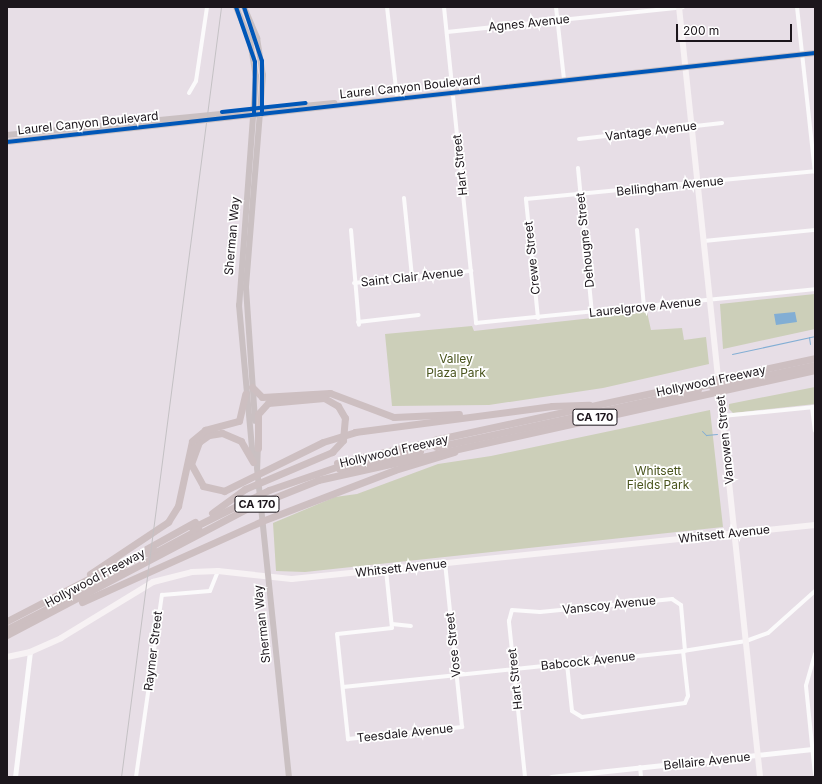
<!DOCTYPE html>
<style>
body{margin:0}
#map{position:relative;width:822px;height:784px;overflow:hidden;background:#e7dee6;font-family:Inter,sans-serif}
div>[style]{position:absolute}
.green>*{inset:0;background:#cccfb9}
.water>*{inset:0;background:#82aed4}
.stream>*{height:1px;margin:-0.5px;padding:0 0.5px;transform-origin:0.5px;border-radius:0.5px;background:#82aed4}
.minor>*{height:4px;margin:-2px;padding:0 2px;transform-origin:2px;border-radius:2px;background:#fbfafb}
.tertiary>*{height:5px;margin:-2.5px;padding:0 2.5px;transform-origin:2.5px;border-radius:2.5px;background:#fbfafb}
.secondary>*{height:6px;margin:-3px;padding:0 3px;transform-origin:3px;border-radius:3px;background:#f7f2f4}
.primary>*{height:6px;margin:-3px;padding:0 3px;transform-origin:3px;border-radius:3px;background:#cac0c2}
.motorway>*{height:7px;margin:-3.5px;padding:0 3.5px;transform-origin:3.5px;border-radius:3.5px;background:#cdbfc1}
.rail>*{height:1px;margin:-0.5px;padding:0 0.5px;transform-origin:0.5px;border-radius:0.5px;background:#c4c1c4}
.cycleway>*{height:4px;margin:-2px;padding:0 2px;transform-origin:2px;border-radius:2px;background:#0057b8}
span{translate:-50% -50%;white-space:nowrap;text-align:center;line-height:1.15;-webkit-text-stroke:3.5px #fff;paint-order:stroke}
.shield-label span{padding:1px 3px;background:#fff;border:1px solid;border-radius:3px;-webkit-text-stroke-width:0}
.shield-label{font-size:11px;color:#1c161c;font-weight:700}
.street-label{font-size:12px;color:#1c161c}
.park-label{font-size:12px;color:#49541d}
.frame{position:absolute;inset:0;border:8px solid #1c161c;pointer-events:none}
.scale{position:absolute;left:676px;top:24px;width:116px;height:18px;box-sizing:border-box;border:2px solid #1c161c;border-top:0;padding-left:5px;font-size:12px;line-height:14px;white-space:nowrap;color:#1c161c;-webkit-text-stroke:3px #fff;paint-order:stroke}
</style>
<div id="map">
<div class="green">
<i style="clip-path:polygon(815px 294px,815px 329px,723px 349px,720px 304px)"></i>
<i style="clip-path:polygon(647px 312px,651px 330px,682px 328px,684px 340px,706px 337px,709px 364px,603px 388px,489px 405px,392px 406px,385px 334px,472px 326px,474px 331px)"></i>
<i style="clip-path:polygon(815px 387px,815px 404px,733px 413px,729px 409px,729px 404px)"></i>
<i style="clip-path:polygon(710px 410px,723px 527px,305px 572px,276px 571px,273px 523px,335px 497px,357px 494px,438px 464px,491px 456px)"></i>
</div>
<div class="water">
<i style="clip-path:polygon(795px 312px,797px 322px,776px 325px,774px 314px)"></i>
</div>
<div class="stream">
<i style="left:809px;top:337px;width:7px;rotate:82deg"></i>
<i style="left:732px;top:354px;width:85px;rotate:-12.2deg"></i>
<i style="left:702px;top:431px;width:6px;rotate:45deg"></i>
<i style="left:706px;top:435px;width:11px;rotate:-5deg"></i>
</div>
<div class="minor">
<i style="left:387px;top:7px;width:91px;rotate:83.7deg"></i>
<i style="left:444px;top:7px;width:318px;rotate:84.2deg"></i>
<i style="left:476px;top:323px;width:341px;rotate:-5.7deg"></i>
<i style="left:556px;top:7px;width:73px;rotate:83.7deg"></i>
<i style="left:797px;top:7px;width:166px;rotate:83.8deg"></i>
<i style="left:447px;top:32px;width:237px;rotate:-6deg"></i>
<i style="left:189px;top:93px;width:14px;rotate:-60deg"></i>
<i style="left:196px;top:81px;width:75px;rotate:-81.5deg"></i>
<i style="left:579px;top:139px;width:144px;rotate:-6.4deg"></i>
<i style="left:578px;top:168px;width:146px;rotate:84.5deg"></i>
<i style="left:404px;top:198px;width:79px;rotate:84.2deg"></i>
<i style="left:351px;top:230px;width:95px;rotate:85.2deg"></i>
<i style="left:637px;top:230px;width:77px;rotate:84.8deg"></i>
<i style="left:704px;top:241px;width:112px;rotate:-5.7deg"></i>
<i style="left:354px;top:283px;width:118px;rotate:-5.9deg"></i>
<i style="left:538px;top:318px;width:120px;rotate:-95.8deg"></i>
<i style="left:526px;top:199px;width:290px;rotate:-5.5deg"></i>
<i style="left:358px;top:322px;width:61px;rotate:-6.5deg"></i>
<i style="left:812px;top:407px;width:24px;rotate:83deg"></i>
<i style="left:722px;top:416px;width:93px;rotate:-5.5deg"></i>
<i style="left:386px;top:570px;width:58px;rotate:84.1deg"></i>
<i style="left:392px;top:628px;width:55px;rotate:173.8deg"></i>
<i style="left:337px;top:634px;width:106px;rotate:84deg"></i>
<i style="left:348px;top:739px;width:115px;rotate:-6deg"></i>
<i style="left:462px;top:727px;width:165px;rotate:-95.9deg"></i>
<i style="left:392px;top:624px;width:19px;rotate:6deg"></i>
<i style="left:815px;top:654px;width:33px;rotate:106deg"></i>
<i style="left:806px;top:686px;width:88px;rotate:84.2deg"></i>
<i style="left:567px;top:664px;width:47px;rotate:83.9deg"></i>
<i style="left:572px;top:711px;width:12px;rotate:31deg"></i>
<i style="left:582px;top:717px;width:104px;rotate:-7.7deg"></i>
<i style="left:685px;top:703px;width:8px;rotate:-67deg"></i>
<i style="left:688px;top:696px;width:45px;rotate:-96.3deg"></i>
<i style="left:343px;top:687px;width:342px;rotate:-6deg"></i>
<i style="left:683px;top:651px;width:64px;rotate:-9deg"></i>
<i style="left:746px;top:641px;width:23px;rotate:-20deg"></i>
<i style="left:768px;top:633px;width:63px;rotate:-41.8deg"></i>
<i style="left:640px;top:767px;width:10px;rotate:84deg"></i>
<i style="left:136px;top:777px;width:184px;rotate:-81.9deg"></i>
<i style="left:162px;top:595px;width:48px;rotate:-4.8deg"></i>
<i style="left:210px;top:591px;width:22px;rotate:-68deg"></i>
<i style="left:525px;top:777px;width:157px;rotate:-95.9deg"></i>
<i style="left:509px;top:621px;width:11px;rotate:-75deg"></i>
<i style="left:512px;top:610px;width:28px;rotate:4deg"></i>
<i style="left:540px;top:612px;width:133px;rotate:-5.6deg"></i>
<i style="left:672px;top:599px;width:11px;rotate:34deg"></i>
<i style="left:681px;top:605px;width:46px;rotate:85deg"></i>
</div>
<div class="tertiary">
<i style="left:15px;top:777px;width:126px;rotate:-83.2deg"></i>
<i style="left:551px;top:777px;width:265px;rotate:-6.1deg"></i>
</div>
<div class="secondary">
<i style="left:679px;top:7px;width:774px;rotate:83.99deg"></i>
<i style="left:7px;top:657px;width:24px;rotate:-12deg"></i>
<i style="left:30px;top:652px;width:34px;rotate:-24deg"></i>
<i style="left:61px;top:638px;width:108px;rotate:-31.3deg"></i>
<i style="left:153px;top:582px;width:40px;rotate:-14.4deg"></i>
<i style="left:192px;top:572px;width:26px;rotate:-2deg"></i>
<i style="left:218px;top:571px;width:74px;rotate:6.2deg"></i>
<i style="left:292px;top:579px;width:526px;rotate:-5.89deg"></i>
</div>
<div class="primary">
<i style="left:236px;top:7px;width:36px;rotate:67deg"></i>
<i style="left:250px;top:40px;width:36px;rotate:81deg"></i>
<i style="left:256px;top:76px;width:230px;rotate:94.2deg"></i>
<i style="left:239px;top:305px;width:156px;rotate:84.8deg"></i>
<i style="left:244px;top:7px;width:34px;rotate:67deg"></i>
<i style="left:257px;top:38px;width:37px;rotate:81deg"></i>
<i style="left:263px;top:75px;width:214px;rotate:94.6deg"></i>
<i style="left:246px;top:288px;width:133px;rotate:86.1deg"></i>
<i style="left:7px;top:135px;width:329px;rotate:-5.6deg"></i>
<i style="left:7px;top:142px;width:813px;rotate:-6.29deg"></i>
<i style="left:258px;top:444px;width:24px;rotate:92deg"></i>
<i style="left:257px;top:468px;width:311px;rotate:84.1deg"></i>
</div>
<div class="motorway">
<i style="left:708px;top:381px;width:109px;rotate:-12.1deg"></i>
<i style="left:252px;top:387px;width:14px;rotate:45deg"></i>
<i style="left:262px;top:397px;width:68px;rotate:-3.4deg"></i>
<i style="left:330px;top:393px;width:68px;rotate:20.6deg"></i>
<i style="left:394px;top:417px;width:65px;rotate:-2.6deg"></i>
<i style="left:712px;top:387px;width:105px;rotate:-12.1deg"></i>
<i style="left:692px;top:388px;width:24px;rotate:-12deg"></i>
<i style="left:434px;top:440px;width:270px;rotate:-12.2deg"></i>
<i style="left:436px;top:447px;width:268px;rotate:-12.3deg"></i>
<i style="left:415px;top:448px;width:25px;rotate:-11deg"></i>
<i style="left:253px;top:462px;width:24px;rotate:-120deg"></i>
<i style="left:241px;top:441px;width:21px;rotate:-157deg"></i>
<i style="left:222px;top:433px;width:13px;rotate:171deg"></i>
<i style="left:209px;top:435px;width:12px;rotate:145deg"></i>
<i style="left:199px;top:442px;width:23px;rotate:110deg"></i>
<i style="left:191px;top:464px;width:25px;rotate:61deg"></i>
<i style="left:203px;top:486px;width:22px;rotate:13deg"></i>
<i style="left:224px;top:491px;width:110px;rotate:-26.3deg"></i>
<i style="left:323px;top:442px;width:34px;rotate:-17deg"></i>
<i style="left:355px;top:432px;width:199px;rotate:-7.5deg"></i>
<i style="left:552px;top:406px;width:37px;rotate:-2deg"></i>
<i style="left:337px;top:463px;width:85px;rotate:-12.9deg"></i>
<i style="left:339px;top:469px;width:83px;rotate:-12.5deg"></i>
<i style="left:212px;top:513px;width:41px;rotate:-36deg"></i>
<i style="left:245px;top:489px;width:95px;rotate:-23deg"></i>
<i style="left:332px;top:452px;width:16px;rotate:-47deg"></i>
<i style="left:343px;top:440px;width:22px;rotate:-85deg"></i>
<i style="left:345px;top:418px;width:14px;rotate:-120deg"></i>
<i style="left:338px;top:406px;width:16px;rotate:-150deg"></i>
<i style="left:324px;top:398px;width:56px;rotate:174.9deg"></i>
<i style="left:268px;top:403px;width:15px;rotate:132deg"></i>
<i style="left:258px;top:414px;width:34px;rotate:90deg"></i>
<i style="left:192px;top:528px;width:86px;rotate:-26.3deg"></i>
<i style="left:269px;top:490px;width:77px;rotate:-18.9deg"></i>
<i style="left:146px;top:549px;width:56px;rotate:-28.9deg"></i>
<i style="left:150px;top:555px;width:55px;rotate:-28deg"></i>
<i style="left:116px;top:569px;width:42px;rotate:-28.4deg"></i>
<i style="left:90px;top:574px;width:94px;rotate:-33.7deg"></i>
<i style="left:168px;top:522px;width:19px;rotate:-58deg"></i>
<i style="left:178px;top:506px;width:66px;rotate:-77.8deg"></i>
<i style="left:192px;top:441px;width:17px;rotate:-40deg"></i>
<i style="left:205px;top:430px;width:35px;rotate:-15deg"></i>
<i style="left:239px;top:421px;width:28px;rotate:-77deg"></i>
<i style="left:82px;top:602px;width:197px;rotate:-24.2deg"></i>
<i style="left:262px;top:521px;width:142px;rotate:-21deg"></i>
<i style="left:395px;top:470px;width:62px;rotate:-17deg"></i>
<i style="left:7px;top:621px;width:126px;rotate:-27.4deg"></i>
<i style="left:7px;top:629px;width:130px;rotate:-27deg"></i>
<i style="left:7px;top:635px;width:270px;rotate:-27.8deg"></i>
<i style="left:246px;top:509px;width:78px;rotate:-21.9deg"></i>
<i style="left:318px;top:480px;width:509px;rotate:-12.48deg"></i>
</div>
<div class="rail">
<i style="left:121px;top:777px;width:776px;rotate:-82.6deg"></i>
</div>
<div class="cycleway">
<i style="left:236px;top:7px;width:58px;rotate:70.9deg"></i>
<i style="left:255px;top:62px;width:52px;rotate:91.1deg"></i>
<i style="left:244px;top:7px;width:57px;rotate:71.6deg"></i>
<i style="left:262px;top:61px;width:53px;rotate:90deg"></i>
<i style="left:222px;top:112px;width:84px;rotate:-6.1deg"></i>
<i style="left:7px;top:142px;width:813px;rotate:-6.29deg"></i>
</div>
<div class="shield-label">
<span style="left:595px;top:417px">CA 170</span>
<span style="left:257px;top:504px">CA 170</span>
</div>
<div class="street-label">
<span style="left:529px;top:23px;rotate:-6deg">Agnes Avenue</span>
<span style="left:410px;top:87px;rotate:-6deg">Laurel Canyon Boulevard</span>
<span style="left:88px;top:123px;rotate:-6deg">Laurel Canyon Boulevard</span>
<span style="left:651px;top:131px;rotate:-7deg">Vantage Avenue</span>
<span style="left:460px;top:165px;rotate:-96deg">Hart Street</span>
<span style="left:670px;top:186px;rotate:-6deg">Bellingham Avenue</span>
<span style="left:232px;top:236px;rotate:-85deg">Sherman Way</span>
<span style="left:585px;top:240px;rotate:-96deg">Dehougne Street</span>
<span style="left:532px;top:258px;rotate:-96deg">Crewe Street</span>
<span style="left:412px;top:277px;rotate:-6deg">Saint Clair Avenue</span>
<span style="left:645px;top:307px;rotate:-6deg">Laurelgrove Avenue</span>
<span style="left:711px;top:381px;rotate:-12deg">Hollywood Freeway</span>
<span style="left:725px;top:440px;rotate:-96deg">Vanowen Street</span>
<span style="left:394px;top:451px;rotate:-13deg">Hollywood Freeway</span>
<span style="left:724px;top:534px;rotate:-6deg">Whitsett Avenue</span>
<span style="left:401px;top:568px;rotate:-6deg">Whitsett Avenue</span>
<span style="left:95px;top:578px;rotate:-28deg">Hollywood Freeway</span>
<span style="left:609px;top:605px;rotate:-6deg">Vanscoy Avenue</span>
<span style="left:262px;top:624px;rotate:-96deg">Sherman Way</span>
<span style="left:453px;top:645px;rotate:-96deg">Vose Street</span>
<span style="left:153px;top:651px;rotate:-83deg">Raymer Street</span>
<span style="left:588px;top:661px;rotate:-6deg">Babcock Avenue</span>
<span style="left:515px;top:679px;rotate:-96deg">Hart Street</span>
<span style="left:405px;top:733px;rotate:-6deg">Teesdale Avenue</span>
<span style="left:707px;top:761px;rotate:-6deg">Bellaire Avenue</span>
</div>
<div class="park-label">
<span style="left:456px;top:366px">Valley<br>Plaza Park</span>
<span style="left:658px;top:478px">Whitsett<br>Fields Park</span>
</div>
<div class="frame"></div>
<div class="scale">200 m</div>
</div>
